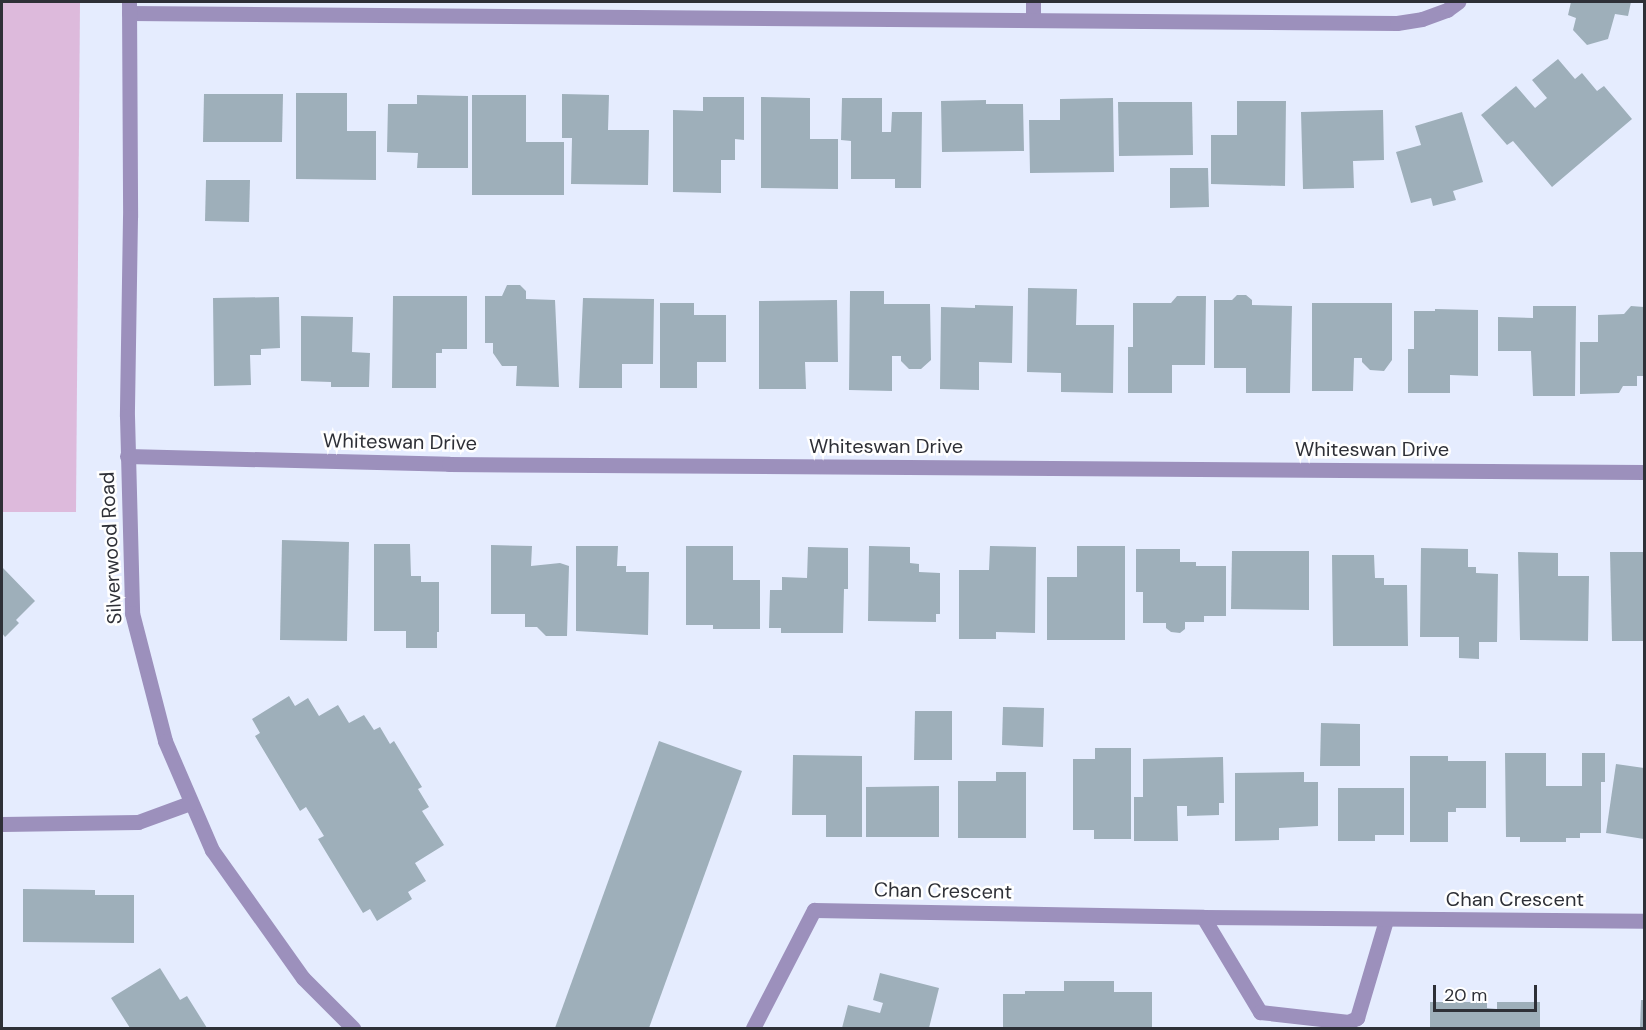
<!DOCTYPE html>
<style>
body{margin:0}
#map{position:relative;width:1646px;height:1030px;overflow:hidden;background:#e5ecfe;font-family:"DM Sans",sans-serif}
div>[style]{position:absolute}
.green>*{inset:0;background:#ddbadc}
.building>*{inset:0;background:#9eafba}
.minor>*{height:15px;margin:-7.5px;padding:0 7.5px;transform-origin:7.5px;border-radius:7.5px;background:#9c90bc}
.tertiary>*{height:15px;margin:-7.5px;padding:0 7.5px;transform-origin:7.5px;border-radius:7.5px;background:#9c90bc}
span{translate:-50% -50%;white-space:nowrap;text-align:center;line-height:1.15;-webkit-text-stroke:5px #fff;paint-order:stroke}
.street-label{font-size:20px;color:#2e3037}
.frame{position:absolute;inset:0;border:3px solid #2e3037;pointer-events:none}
.scale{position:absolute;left:1433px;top:985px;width:104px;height:27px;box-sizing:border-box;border:3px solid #2e3037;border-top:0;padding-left:8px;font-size:18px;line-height:21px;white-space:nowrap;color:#2e3037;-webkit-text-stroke:4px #fff;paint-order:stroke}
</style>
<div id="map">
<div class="green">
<i style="clip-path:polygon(2px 2px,80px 2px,76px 512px,2px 512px)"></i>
</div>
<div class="building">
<i style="clip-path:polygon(1571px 2px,1631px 2px,1628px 16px,1615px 14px,1608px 39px,1587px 45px,1573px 30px,1576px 18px,1568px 15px)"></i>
<i style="clip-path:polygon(1558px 59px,1575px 79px,1582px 73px,1597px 91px,1604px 86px,1632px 119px,1552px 187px,1513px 141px,1507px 145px,1481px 115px,1516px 86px,1535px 108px,1547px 98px,1532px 80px)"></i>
<i style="clip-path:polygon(296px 93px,347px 93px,347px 131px,376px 131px,376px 180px,296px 179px)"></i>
<i style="clip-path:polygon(204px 94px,283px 94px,282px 142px,203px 142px)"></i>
<i style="clip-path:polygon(562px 94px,609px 95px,608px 130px,649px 130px,648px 185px,571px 184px,572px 138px,562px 138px)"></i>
<i style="clip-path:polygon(417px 95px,468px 96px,468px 168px,417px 168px,418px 153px,387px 152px,388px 104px,417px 104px)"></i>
<i style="clip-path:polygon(472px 95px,526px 95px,526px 142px,564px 142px,564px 195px,472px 195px)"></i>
<i style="clip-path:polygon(703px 97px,744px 97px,744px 140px,735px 139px,735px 160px,721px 160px,721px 193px,673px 192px,673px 110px,703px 111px)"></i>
<i style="clip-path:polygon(761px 97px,810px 98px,810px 139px,838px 139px,838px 189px,761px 188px)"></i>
<i style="clip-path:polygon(842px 98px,882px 98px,882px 132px,891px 132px,892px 112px,922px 112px,921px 188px,895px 188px,895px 179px,851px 179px,851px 141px,841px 140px)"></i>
<i style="clip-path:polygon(1113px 98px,1114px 172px,1030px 173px,1029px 120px,1060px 120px,1060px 99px)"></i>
<i style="clip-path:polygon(986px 100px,986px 104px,1023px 104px,1024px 151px,942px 152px,941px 101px)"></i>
<i style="clip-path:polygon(1237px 101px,1286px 101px,1285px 186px,1211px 184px,1211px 135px,1237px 135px)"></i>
<i style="clip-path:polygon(1118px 102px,1192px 102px,1193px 155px,1119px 156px)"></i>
<i style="clip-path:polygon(1383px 110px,1384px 160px,1353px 161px,1354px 188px,1303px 189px,1301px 112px)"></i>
<i style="clip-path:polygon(1462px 112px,1483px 182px,1453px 191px,1456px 200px,1433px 206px,1431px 198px,1411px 203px,1396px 152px,1421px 145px,1415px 126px)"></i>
<i style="clip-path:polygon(1170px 168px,1208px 168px,1209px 207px,1170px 208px)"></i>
<i style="clip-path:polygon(206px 180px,250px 180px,249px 222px,205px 221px)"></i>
<i style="clip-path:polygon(507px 285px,520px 285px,526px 291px,526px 299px,555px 300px,559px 387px,516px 386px,517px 366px,502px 366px,493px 353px,493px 343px,485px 343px,485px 296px,502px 296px)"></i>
<i style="clip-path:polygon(1028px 288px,1077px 289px,1076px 325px,1114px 325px,1113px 393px,1061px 392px,1061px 373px,1027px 372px)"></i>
<i style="clip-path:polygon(850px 291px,884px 291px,884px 304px,930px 304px,931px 360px,921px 369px,909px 369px,901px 361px,901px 356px,892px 356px,892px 391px,849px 390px)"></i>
<i style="clip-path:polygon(1237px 295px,1246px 295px,1252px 300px,1252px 305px,1292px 306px,1290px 393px,1246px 393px,1246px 368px,1214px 368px,1214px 300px,1232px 300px)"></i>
<i style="clip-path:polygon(393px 296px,467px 296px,467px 349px,442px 349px,442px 353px,436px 353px,436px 388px,392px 388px)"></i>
<i style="clip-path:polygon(1177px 296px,1206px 296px,1205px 365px,1172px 365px,1172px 393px,1128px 393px,1128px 347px,1133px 347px,1133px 303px,1171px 303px)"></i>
<i style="clip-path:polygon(279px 297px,280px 348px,261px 349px,261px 355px,250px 355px,251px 385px,214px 386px,213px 298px)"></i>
<i style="clip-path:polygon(583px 298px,654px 299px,653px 364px,622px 364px,622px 388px,579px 388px)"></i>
<i style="clip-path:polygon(837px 300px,838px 362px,805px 362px,806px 389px,759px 389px,759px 301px)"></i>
<i style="clip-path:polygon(660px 303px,694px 303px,694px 315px,726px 315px,726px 362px,697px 362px,697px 388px,660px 388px)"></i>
<i style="clip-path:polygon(1312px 303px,1392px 303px,1392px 360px,1384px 371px,1370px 370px,1362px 362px,1362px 358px,1354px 358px,1353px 391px,1312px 391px)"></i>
<i style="clip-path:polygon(975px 305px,1013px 306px,1012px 363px,979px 362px,979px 390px,940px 389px,941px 307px,975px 308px)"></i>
<i style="clip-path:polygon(1533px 306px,1576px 306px,1575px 396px,1533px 396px,1531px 351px,1498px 351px,1498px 317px,1533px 318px)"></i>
<i style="clip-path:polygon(1631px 306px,1644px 307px,1644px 376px,1637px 376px,1637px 386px,1623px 386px,1619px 393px,1580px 394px,1580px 342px,1598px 342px,1598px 315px,1624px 314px)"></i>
<i style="clip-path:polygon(1435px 309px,1478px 310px,1478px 376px,1450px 375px,1450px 393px,1408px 393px,1408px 349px,1414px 349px,1414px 311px,1435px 311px)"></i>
<i style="clip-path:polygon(301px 316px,353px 317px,352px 352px,370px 353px,369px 387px,331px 387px,331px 382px,301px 381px)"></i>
<i style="clip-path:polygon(282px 540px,349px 542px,347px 641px,280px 640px)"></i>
<i style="clip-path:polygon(374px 544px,410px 544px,411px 576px,421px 576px,421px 582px,439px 582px,439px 632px,437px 632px,437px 648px,406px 648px,406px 631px,374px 631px)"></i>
<i style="clip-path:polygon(491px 545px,532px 546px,531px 566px,560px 563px,569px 566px,567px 636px,546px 636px,537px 627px,525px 627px,525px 614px,491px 614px)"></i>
<i style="clip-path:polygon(576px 546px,618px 546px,617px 566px,626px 566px,626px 572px,649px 572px,648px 635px,576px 631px)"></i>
<i style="clip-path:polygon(686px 546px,733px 546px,733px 580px,760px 580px,760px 629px,713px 629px,713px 625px,686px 625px)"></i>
<i style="clip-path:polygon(869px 546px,910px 547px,910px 563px,919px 564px,919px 572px,940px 573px,940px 614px,936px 614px,936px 622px,868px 621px)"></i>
<i style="clip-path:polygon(990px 546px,1036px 547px,1035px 633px,996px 632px,996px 639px,959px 639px,959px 570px,989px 570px)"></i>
<i style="clip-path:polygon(1077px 546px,1125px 546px,1125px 640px,1047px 640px,1047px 577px,1077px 577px)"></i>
<i style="clip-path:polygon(808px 547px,848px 548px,848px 589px,844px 589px,843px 633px,781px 633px,781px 628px,769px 628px,770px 590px,782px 590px,782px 577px,807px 578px)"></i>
<i style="clip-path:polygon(1421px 548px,1468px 549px,1468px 567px,1476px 567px,1476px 573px,1498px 574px,1497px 642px,1479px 642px,1479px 659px,1459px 658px,1459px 637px,1420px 637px)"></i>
<i style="clip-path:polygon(1136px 549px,1180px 549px,1180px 562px,1196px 562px,1196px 566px,1226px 566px,1226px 616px,1204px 616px,1204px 622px,1185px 622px,1185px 629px,1180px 633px,1171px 632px,1166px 628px,1166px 623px,1143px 623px,1143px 592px,1136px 592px)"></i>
<i style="clip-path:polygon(1232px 551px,1309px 551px,1309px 610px,1231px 609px)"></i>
<i style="clip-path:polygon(1518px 552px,1558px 553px,1558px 576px,1589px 576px,1588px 641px,1520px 640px)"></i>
<i style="clip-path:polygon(1610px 552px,1644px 552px,1644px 641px,1612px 641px)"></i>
<i style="clip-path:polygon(1332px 555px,1374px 555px,1375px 578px,1384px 578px,1384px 585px,1407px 585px,1408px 646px,1333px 646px)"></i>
<i style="clip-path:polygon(2px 567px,35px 601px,16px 620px,19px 623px,5px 637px,2px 633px)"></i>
<i style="clip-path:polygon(289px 696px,295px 706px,308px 698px,319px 716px,338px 705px,349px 723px,364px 715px,374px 730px,380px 727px,390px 744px,394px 741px,422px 787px,418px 789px,429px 807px,422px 811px,444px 845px,415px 863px,426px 881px,408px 892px,412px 899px,377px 921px,370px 909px,363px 913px,318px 839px,324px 836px,306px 807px,300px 811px,255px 736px,260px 733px,252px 719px)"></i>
<i style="clip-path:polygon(1003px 707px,1044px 708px,1043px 747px,1002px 745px)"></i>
<i style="clip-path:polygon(915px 711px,952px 711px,952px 760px,914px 760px)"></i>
<i style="clip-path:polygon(1321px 723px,1360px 724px,1360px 766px,1320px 766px)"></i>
<i style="clip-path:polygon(659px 741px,742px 771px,649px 1028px,555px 1028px)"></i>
<i style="clip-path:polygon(1095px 748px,1131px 748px,1131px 839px,1094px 839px,1094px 830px,1073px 830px,1073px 759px,1095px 759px)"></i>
<i style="clip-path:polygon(1505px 753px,1546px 753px,1546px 786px,1582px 786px,1582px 753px,1605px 753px,1605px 782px,1601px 782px,1601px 833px,1580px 833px,1580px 838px,1566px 838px,1566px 842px,1520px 842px,1520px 837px,1506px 837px)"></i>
<i style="clip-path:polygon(793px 755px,862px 756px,862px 837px,826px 837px,826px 815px,792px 815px)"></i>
<i style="clip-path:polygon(1410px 756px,1448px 756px,1448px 761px,1486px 761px,1486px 808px,1456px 808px,1456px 812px,1448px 812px,1448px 842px,1410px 842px)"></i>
<i style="clip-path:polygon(1223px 757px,1224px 803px,1219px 803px,1219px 815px,1187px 816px,1187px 806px,1177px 806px,1178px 841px,1134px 841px,1134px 797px,1143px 797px,1143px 759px)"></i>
<i style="clip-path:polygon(1616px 764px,1644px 768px,1644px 839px,1606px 833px)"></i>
<i style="clip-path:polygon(996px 772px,1026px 772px,1026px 838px,958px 838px,958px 781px,996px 781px)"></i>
<i style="clip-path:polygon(1304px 772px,1304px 782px,1318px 782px,1318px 826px,1279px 828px,1279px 840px,1235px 841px,1235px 773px)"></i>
<i style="clip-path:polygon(939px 786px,939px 837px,866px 837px,866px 787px)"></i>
<i style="clip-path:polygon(1338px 788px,1404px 788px,1404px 835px,1375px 835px,1375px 841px,1338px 841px)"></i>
<i style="clip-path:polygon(23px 889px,95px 890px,95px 895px,134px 895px,134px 943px,23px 942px)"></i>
<i style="clip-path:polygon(160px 968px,180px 1000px,187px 996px,207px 1028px,130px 1028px,111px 998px)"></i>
<i style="clip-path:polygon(880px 973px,939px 988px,929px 1028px,842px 1028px,848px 1005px,880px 1013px,883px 1003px,873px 1000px)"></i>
<i style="clip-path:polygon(1064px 981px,1114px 981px,1114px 992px,1152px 992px,1152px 1028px,1003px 1028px,1003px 994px,1025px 994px,1025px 991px,1064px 991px)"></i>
<i style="clip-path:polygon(1641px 1000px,1644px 1000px,1644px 1028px,1640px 1028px)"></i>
<i style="clip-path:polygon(1430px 1002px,1487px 1002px,1487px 1008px,1497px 1009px,1497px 1002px,1540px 1002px,1540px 1028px,1430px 1028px)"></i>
</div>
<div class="minor">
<i style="left:1033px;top:2px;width:18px;rotate:90deg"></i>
<i style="left:129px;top:13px;width:1268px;rotate:0.45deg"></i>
<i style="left:1397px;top:23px;width:25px;rotate:-9deg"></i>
<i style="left:1422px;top:19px;width:27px;rotate:-20deg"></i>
<i style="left:1447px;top:10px;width:14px;rotate:-36deg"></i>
<i style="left:1203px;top:917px;width:111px;rotate:59deg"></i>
<i style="left:1260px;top:1012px;width:89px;rotate:6.5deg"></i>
<i style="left:1348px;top:1022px;width:10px;rotate:-24deg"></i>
<i style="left:1357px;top:1018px;width:102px;rotate:-73.5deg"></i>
<i style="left:753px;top:1028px;width:133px;rotate:-62.7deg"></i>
<i style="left:814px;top:910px;width:389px;rotate:1deg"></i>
<i style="left:1203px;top:917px;width:441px;rotate:0.5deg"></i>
</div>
<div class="tertiary">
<i style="left:129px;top:2px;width:215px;rotate:89.7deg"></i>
<i style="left:130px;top:217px;width:199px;rotate:90.9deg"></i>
<i style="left:127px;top:416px;width:197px;rotate:88.5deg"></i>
<i style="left:132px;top:613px;width:132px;rotate:75.5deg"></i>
<i style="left:165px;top:741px;width:119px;rotate:66.7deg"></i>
<i style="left:212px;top:850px;width:157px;rotate:54.6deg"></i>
<i style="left:303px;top:978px;width:71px;rotate:45deg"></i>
<i style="left:127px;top:456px;width:322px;rotate:1.4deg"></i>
<i style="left:449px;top:464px;width:1195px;rotate:0.38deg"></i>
<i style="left:2px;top:824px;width:136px;rotate:-0.8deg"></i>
<i style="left:138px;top:822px;width:55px;rotate:-20.1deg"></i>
</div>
<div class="street-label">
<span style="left:400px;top:442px;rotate:1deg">Whiteswan Drive</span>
<span style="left:886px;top:446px">Whiteswan Drive</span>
<span style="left:1372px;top:449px">Whiteswan Drive</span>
<span style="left:111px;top:548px;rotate:-93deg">Silverwood Road</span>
<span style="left:943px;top:891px;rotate:1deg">Chan Crescent</span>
<span style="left:1515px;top:899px">Chan Crescent</span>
</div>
<div class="frame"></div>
<div class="scale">20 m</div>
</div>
